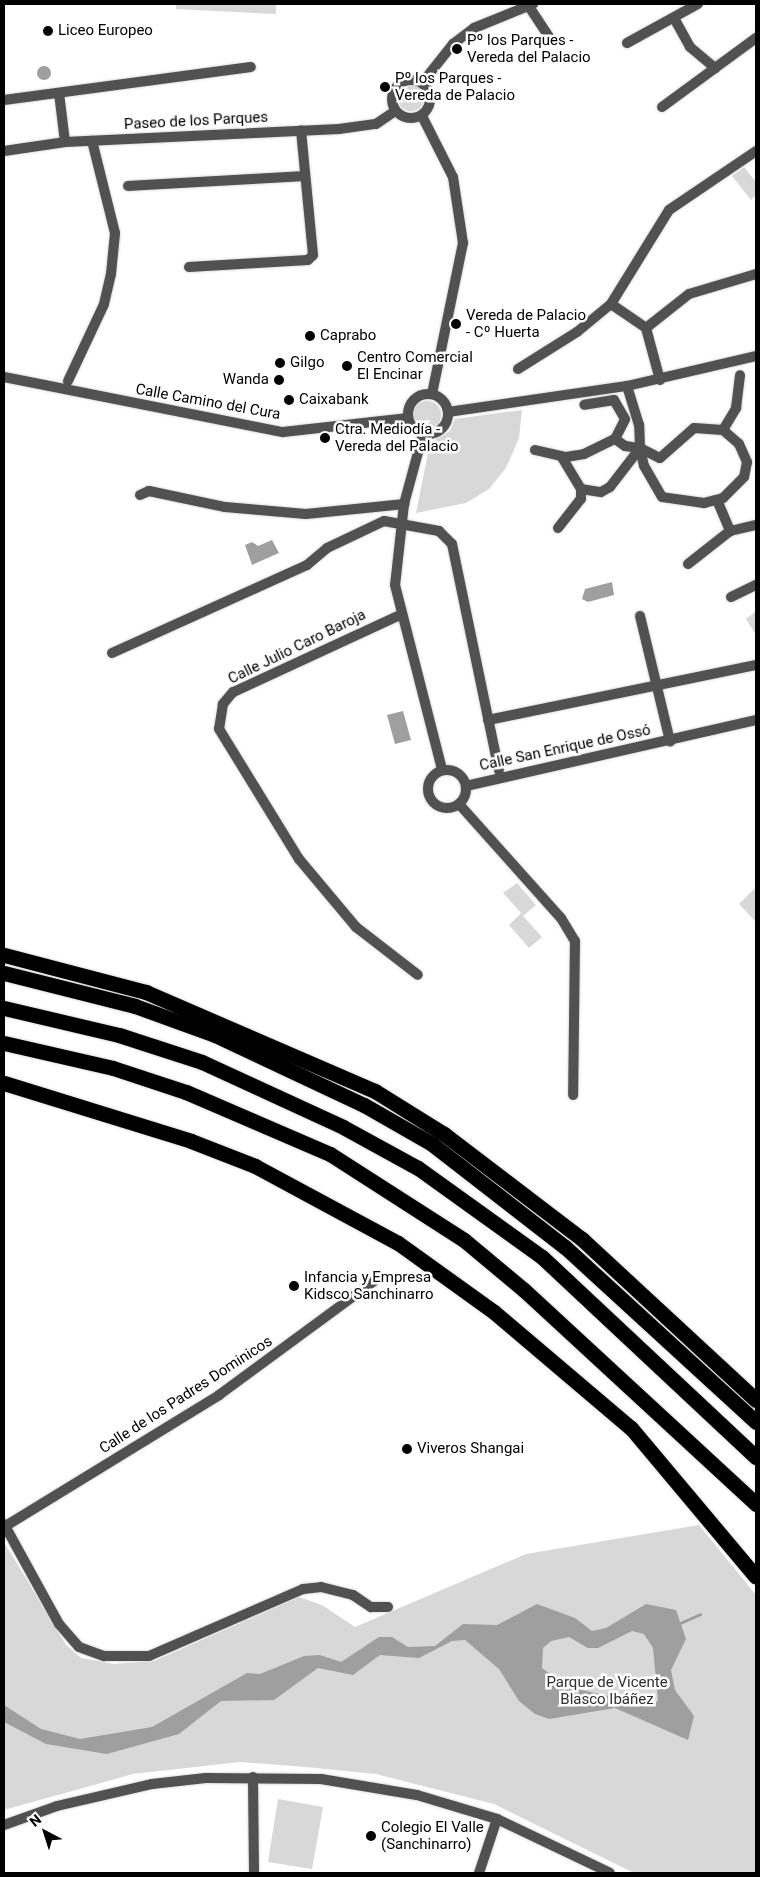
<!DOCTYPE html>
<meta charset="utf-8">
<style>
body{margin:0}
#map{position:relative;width:760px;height:1877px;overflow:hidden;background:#fff;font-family:Roboto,sans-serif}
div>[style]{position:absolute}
.green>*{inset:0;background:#d8d8d8}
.round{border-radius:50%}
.water>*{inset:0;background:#9f9f9f}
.stream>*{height:3px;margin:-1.5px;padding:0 1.5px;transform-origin:1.5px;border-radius:1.5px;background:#9f9f9f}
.roads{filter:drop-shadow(0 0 1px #dbdbdb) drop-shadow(0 0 1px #dbdbdb)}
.minor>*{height:10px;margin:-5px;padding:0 5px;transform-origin:5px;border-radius:5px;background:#515151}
.minor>.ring{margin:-5px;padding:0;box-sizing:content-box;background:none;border:10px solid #515151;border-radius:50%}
.highway>*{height:15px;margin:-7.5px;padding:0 7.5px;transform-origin:7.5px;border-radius:7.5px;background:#000}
.dots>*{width:14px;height:14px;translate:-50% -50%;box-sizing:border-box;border:2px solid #fff;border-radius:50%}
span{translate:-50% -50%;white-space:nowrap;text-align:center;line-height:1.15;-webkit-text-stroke:5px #fff;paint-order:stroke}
.poi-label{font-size:15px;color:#000}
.left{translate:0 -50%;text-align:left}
.right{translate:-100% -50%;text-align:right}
.street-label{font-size:15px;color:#000}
.park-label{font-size:15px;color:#2f2f2f}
.frame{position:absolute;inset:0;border:5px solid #000;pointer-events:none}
.north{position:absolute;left:20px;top:1807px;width:50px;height:50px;-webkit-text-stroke:4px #fff;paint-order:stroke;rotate:320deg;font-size:14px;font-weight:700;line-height:20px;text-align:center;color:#000}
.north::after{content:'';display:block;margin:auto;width:18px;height:22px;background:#000;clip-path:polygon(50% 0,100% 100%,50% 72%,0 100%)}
</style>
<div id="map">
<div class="green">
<i style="clip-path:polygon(176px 4px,276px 4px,276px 14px,176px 9px)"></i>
<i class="round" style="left:398px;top:85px;width:26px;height:26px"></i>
<i style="clip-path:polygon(744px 167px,756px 182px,756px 195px,751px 200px,732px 176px)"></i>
<i class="round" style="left:413px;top:401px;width:28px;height:28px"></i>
<i style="clip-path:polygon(522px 410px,519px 438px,506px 468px,489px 489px,466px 503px,416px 513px,430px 443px,450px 431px,455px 419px)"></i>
<i style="clip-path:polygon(756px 611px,756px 635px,746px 619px)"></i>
<i style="clip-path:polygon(517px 883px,536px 905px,523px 916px,542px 937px,529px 948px,509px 925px,521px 913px,503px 893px)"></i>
<i style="clip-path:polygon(756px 887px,756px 922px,739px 904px)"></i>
<i style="clip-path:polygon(699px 1525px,756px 1595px,756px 1873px,634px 1873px,494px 1804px,376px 1774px,306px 1767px,240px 1762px,133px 1774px,4px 1810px,4px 1542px,66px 1645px,81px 1658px,114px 1664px,154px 1661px,299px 1597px,322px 1605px,355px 1627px,526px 1554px)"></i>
<i style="clip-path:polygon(278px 1799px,323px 1807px,312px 1869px,268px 1862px)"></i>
</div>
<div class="water">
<i class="round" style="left:37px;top:66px;width:14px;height:14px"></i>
<i style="clip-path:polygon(272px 540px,279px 553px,252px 565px,245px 545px,252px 542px,258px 546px)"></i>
<i style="clip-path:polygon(612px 582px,614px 595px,588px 602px,582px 599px,585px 589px)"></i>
<i style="clip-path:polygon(403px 711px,411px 740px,395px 744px,387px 715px)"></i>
<i style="clip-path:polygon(evenodd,537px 1604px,575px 1618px,592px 1631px,606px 1628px,646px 1604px,676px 1610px,686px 1639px,671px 1670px,675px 1690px,694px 1716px,688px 1740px,615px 1708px,549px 1719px,535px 1714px,519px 1701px,499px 1669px,465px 1640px,452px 1641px,419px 1658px,380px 1655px,353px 1675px,318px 1668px,274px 1700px,221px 1701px,179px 1734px,107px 1754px,46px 1744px,4px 1722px,4px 1705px,41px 1729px,80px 1739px,152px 1727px,247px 1673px,260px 1674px,304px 1656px,320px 1655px,341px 1662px,379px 1637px,392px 1637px,408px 1647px,435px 1646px,463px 1624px,497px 1625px,537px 1604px,632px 1631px,644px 1634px,653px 1648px,658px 1700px,653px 1706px,568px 1687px,542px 1668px,543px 1648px,551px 1641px,569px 1637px,588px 1648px,598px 1648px,632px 1631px)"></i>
</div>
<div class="stream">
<i style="left:680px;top:1623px;width:22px;rotate:-24deg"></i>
</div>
<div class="roads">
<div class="minor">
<i style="left:528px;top:5px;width:42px;rotate:56.7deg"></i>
<i style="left:674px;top:18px;width:33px;rotate:61deg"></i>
<i style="left:690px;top:47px;width:33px;rotate:40deg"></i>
<i style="left:715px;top:68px;width:51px;rotate:-36.2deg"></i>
<i style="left:627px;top:43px;width:81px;rotate:-28.8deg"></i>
<i class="ring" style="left:392px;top:80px;width:28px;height:28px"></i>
<i style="left:422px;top:83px;width:50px;rotate:-51.5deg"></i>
<i style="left:453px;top:44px;width:26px;rotate:-37deg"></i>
<i style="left:474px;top:28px;width:64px;rotate:-22.1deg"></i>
<i style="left:59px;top:93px;width:49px;rotate:83deg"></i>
<i style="left:4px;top:100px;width:249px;rotate:-7.6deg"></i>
<i style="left:662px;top:107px;width:66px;rotate:-36.3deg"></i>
<i style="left:422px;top:116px;width:68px;rotate:63.1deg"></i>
<i style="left:453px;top:177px;width:67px;rotate:81.4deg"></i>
<i style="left:463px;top:243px;width:154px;rotate:101.6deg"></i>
<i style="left:4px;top:151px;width:62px;rotate:-8.4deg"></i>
<i style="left:65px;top:142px;width:274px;rotate:-2.7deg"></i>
<i style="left:339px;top:129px;width:37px;rotate:-8deg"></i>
<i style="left:376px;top:124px;width:23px;rotate:-34deg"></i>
<i style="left:128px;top:186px;width:177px;rotate:-3.2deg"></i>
<i style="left:189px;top:267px;width:119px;rotate:-3.4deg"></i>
<i style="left:308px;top:260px;width:7px;rotate:-45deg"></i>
<i style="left:313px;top:255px;width:125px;rotate:-95.5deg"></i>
<i style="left:611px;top:304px;width:42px;rotate:34.4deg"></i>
<i style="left:518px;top:369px;width:70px;rotate:-32.1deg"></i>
<i style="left:577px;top:332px;width:44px;rotate:-39.5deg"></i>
<i style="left:611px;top:304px;width:110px;rotate:-58.3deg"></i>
<i style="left:669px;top:210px;width:105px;rotate:-34.1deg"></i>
<i style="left:4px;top:377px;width:284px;rotate:11.2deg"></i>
<i style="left:283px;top:432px;width:126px;rotate:-6.4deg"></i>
<i style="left:660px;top:380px;width:54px;rotate:-105.1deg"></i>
<i style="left:646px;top:328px;width:55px;rotate:-38.3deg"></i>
<i style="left:689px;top:294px;width:70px;rotate:-16.6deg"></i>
<i style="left:68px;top:381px;width:85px;rotate:-64.9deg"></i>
<i style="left:104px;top:304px;width:31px;rotate:-77deg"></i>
<i style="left:111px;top:274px;width:41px;rotate:-84.4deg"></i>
<i style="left:115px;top:233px;width:95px;rotate:-104deg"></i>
<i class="ring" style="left:408px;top:394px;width:30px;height:30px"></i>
<i style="left:448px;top:412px;width:181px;rotate:-8.3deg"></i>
<i style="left:627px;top:386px;width:132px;rotate:-13.1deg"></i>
<i style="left:723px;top:430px;width:26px;rotate:-59deg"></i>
<i style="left:736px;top:408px;width:33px;rotate:-83deg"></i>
<i style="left:423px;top:434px;width:73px;rotate:105.2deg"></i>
<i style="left:404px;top:504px;width:81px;rotate:96.3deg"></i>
<i style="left:395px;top:585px;width:191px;rotate:75.7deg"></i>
<i style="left:615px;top:439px;width:12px;rotate:35deg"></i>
<i style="left:625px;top:446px;width:15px;rotate:8deg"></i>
<i style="left:640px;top:448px;width:22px;rotate:27deg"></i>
<i style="left:660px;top:458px;width:45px;rotate:-41.4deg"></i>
<i style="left:694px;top:428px;width:29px;rotate:4deg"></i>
<i style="left:723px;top:430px;width:21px;rotate:41deg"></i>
<i style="left:739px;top:444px;width:20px;rotate:66deg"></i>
<i style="left:747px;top:462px;width:15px;rotate:101deg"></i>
<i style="left:744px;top:477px;width:30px;rotate:135deg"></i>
<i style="left:723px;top:498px;width:20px;rotate:165deg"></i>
<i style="left:704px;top:503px;width:42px;rotate:-171.9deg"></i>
<i style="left:662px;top:497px;width:36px;rotate:-120deg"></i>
<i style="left:644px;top:466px;width:18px;rotate:-103deg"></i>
<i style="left:640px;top:448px;width:23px;rotate:-92deg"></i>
<i style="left:639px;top:425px;width:41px;rotate:-107.1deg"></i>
<i style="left:535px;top:450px;width:32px;rotate:13deg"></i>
<i style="left:566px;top:457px;width:18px;rotate:-9deg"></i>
<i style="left:584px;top:454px;width:34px;rotate:-26deg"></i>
<i style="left:615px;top:439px;width:22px;rotate:-63deg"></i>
<i style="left:625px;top:419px;width:22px;rotate:-120deg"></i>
<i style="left:614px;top:400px;width:30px;rotate:171deg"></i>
<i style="left:581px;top:489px;width:20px;rotate:9deg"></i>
<i style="left:601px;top:492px;width:10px;rotate:-29deg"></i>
<i style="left:610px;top:487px;width:49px;rotate:-52.4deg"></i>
<i style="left:140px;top:495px;width:10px;rotate:-24deg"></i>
<i style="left:149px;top:491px;width:78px;rotate:11.9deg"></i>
<i style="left:225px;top:507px;width:81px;rotate:4.9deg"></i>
<i style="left:306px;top:514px;width:99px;rotate:-5.8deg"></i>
<i style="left:717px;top:500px;width:34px;rotate:67deg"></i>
<i style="left:558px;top:528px;width:37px;rotate:-52deg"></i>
<i style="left:581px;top:499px;width:10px;rotate:-90deg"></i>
<i style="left:581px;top:489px;width:37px;rotate:-121deg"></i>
<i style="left:688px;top:564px;width:53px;rotate:-38.2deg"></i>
<i style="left:730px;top:531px;width:27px;rotate:-13deg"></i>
<i style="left:731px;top:597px;width:28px;rotate:-26deg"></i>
<i style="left:400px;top:615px;width:184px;rotate:155.2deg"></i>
<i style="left:233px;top:692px;width:16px;rotate:130deg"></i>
<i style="left:223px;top:704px;width:25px;rotate:99deg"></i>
<i style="left:219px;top:729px;width:153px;rotate:58.4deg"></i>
<i style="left:299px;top:859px;width:89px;rotate:50deg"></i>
<i style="left:356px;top:927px;width:78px;rotate:37.7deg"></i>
<i style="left:640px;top:616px;width:129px;rotate:76.5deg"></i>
<i style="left:112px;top:653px;width:214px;rotate:-24.3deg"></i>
<i style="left:307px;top:565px;width:26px;rotate:-40deg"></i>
<i style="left:327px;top:548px;width:63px;rotate:-25.3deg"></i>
<i style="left:384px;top:521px;width:56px;rotate:10.3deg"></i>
<i style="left:439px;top:531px;width:18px;rotate:45deg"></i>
<i style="left:452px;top:544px;width:231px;rotate:78.3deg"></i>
<i style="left:488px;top:720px;width:274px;rotate:-11.6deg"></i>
<i class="ring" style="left:428px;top:770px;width:28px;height:28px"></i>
<i style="left:466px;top:786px;width:297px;rotate:-12.8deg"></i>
<i style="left:459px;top:804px;width:153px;rotate:48.2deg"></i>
<i style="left:561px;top:918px;width:27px;rotate:59deg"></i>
<i style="left:575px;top:941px;width:154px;rotate:90.7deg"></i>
<i style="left:4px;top:1524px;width:114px;rotate:61.2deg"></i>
<i style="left:59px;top:1624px;width:30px;rotate:49deg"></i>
<i style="left:79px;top:1647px;width:27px;rotate:20deg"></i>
<i style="left:104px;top:1656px;width:45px"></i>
<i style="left:149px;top:1656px;width:168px;rotate:-23.5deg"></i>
<i style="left:303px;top:1589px;width:18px;rotate:-6deg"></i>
<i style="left:321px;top:1587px;width:33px;rotate:14deg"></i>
<i style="left:353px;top:1595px;width:22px;rotate:34deg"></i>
<i style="left:371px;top:1607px;width:17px"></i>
<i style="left:4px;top:1527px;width:252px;rotate:-31.5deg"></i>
<i style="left:219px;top:1395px;width:196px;rotate:-36.3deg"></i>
<i style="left:253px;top:1777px;width:96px;rotate:89.4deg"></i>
<i style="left:4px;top:1825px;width:56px;rotate:-19.7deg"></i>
<i style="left:57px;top:1806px;width:98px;rotate:-13deg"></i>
<i style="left:152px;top:1784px;width:54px;rotate:-6.3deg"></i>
<i style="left:206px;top:1778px;width:115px;rotate:0.5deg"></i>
<i style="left:321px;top:1779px;width:97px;rotate:9.5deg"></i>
<i style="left:417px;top:1795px;width:84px;rotate:16.7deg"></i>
<i style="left:497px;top:1819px;width:125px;rotate:25.5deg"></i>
<i style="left:479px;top:1873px;width:57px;rotate:-71.6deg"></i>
</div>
<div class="highway">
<i style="left:4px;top:955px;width:147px;rotate:14.6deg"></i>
<i style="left:146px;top:992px;width:249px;rotate:23.4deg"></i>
<i style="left:375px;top:1091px;width:81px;rotate:31.9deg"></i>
<i style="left:444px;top:1134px;width:173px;rotate:37.3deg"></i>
<i style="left:582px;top:1239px;width:237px;rotate:42.8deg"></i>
<i style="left:4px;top:973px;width:135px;rotate:14.1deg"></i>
<i style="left:135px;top:1006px;width:85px;rotate:19.9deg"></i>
<i style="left:215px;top:1035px;width:165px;rotate:25.2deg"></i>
<i style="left:364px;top:1105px;width:78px;rotate:29.8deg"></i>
<i style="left:432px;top:1144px;width:168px;rotate:37.8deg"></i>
<i style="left:565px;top:1247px;width:259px;rotate:42.5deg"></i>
<i style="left:4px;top:1008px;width:118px;rotate:13.2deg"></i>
<i style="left:119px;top:1035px;width:87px;rotate:18deg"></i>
<i style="left:202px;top:1062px;width:155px;rotate:24.7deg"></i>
<i style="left:343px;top:1127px;width:85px;rotate:28.7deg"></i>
<i style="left:418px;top:1168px;width:153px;rotate:35.7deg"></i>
<i style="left:542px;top:1257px;width:293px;rotate:43.1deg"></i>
<i style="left:4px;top:1043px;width:112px;rotate:12.9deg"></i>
<i style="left:113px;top:1068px;width:77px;rotate:18.2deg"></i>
<i style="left:186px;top:1092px;width:157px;rotate:23.3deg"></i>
<i style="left:330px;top:1154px;width:159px;rotate:32.7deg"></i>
<i style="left:464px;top:1240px;width:78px;rotate:39.8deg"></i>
<i style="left:524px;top:1290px;width:316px;rotate:42.7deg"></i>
<i style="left:4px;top:1083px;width:196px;rotate:17.2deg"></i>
<i style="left:191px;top:1141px;width:69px;rotate:21.3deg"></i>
<i style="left:255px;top:1166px;width:162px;rotate:28.3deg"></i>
<i style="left:398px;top:1243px;width:118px;rotate:35.7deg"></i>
<i style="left:494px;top:1312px;width:180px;rotate:40.3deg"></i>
<i style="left:631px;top:1428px;width:194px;rotate:50deg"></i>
</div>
</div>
<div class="dots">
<i style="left:48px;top:31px;background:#000"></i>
<i style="left:457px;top:49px;background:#000"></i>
<i style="left:385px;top:87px;background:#000"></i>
<i style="left:456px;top:324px;background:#000"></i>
<i style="left:310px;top:336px;background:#000"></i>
<i style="left:280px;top:363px;background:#000"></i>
<i style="left:347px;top:366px;background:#000"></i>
<i style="left:279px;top:380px;background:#000"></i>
<i style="left:289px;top:400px;background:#000"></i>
<i style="left:325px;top:438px;background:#000"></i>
<i style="left:294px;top:1286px;background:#000"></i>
<i style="left:407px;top:1449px;background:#000"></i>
<i style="left:371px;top:1836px;background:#000"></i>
</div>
<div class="poi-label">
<span class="left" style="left:58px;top:31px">Liceo Europeo</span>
<span class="left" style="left:467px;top:49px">Pº los Parques -<br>Vereda del Palacio</span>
<span class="left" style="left:395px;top:87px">Pº los Parques -<br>Vereda de Palacio</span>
<span class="left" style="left:466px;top:324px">Vereda de Palacio<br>- Cº Huerta</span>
<span class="left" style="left:320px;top:336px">Caprabo</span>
<span class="left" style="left:357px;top:366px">Centro Comercial<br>El Encinar</span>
<span class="left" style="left:290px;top:363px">Gilgo</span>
<span class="right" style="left:269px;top:380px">Wanda</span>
<span class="left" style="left:299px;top:400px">Caixabank</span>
<span class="left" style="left:335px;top:438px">Ctra. Mediodía -<br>Vereda del Palacio</span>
<span class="left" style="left:304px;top:1286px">Infancia y Empresa<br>Kidsco Sanchinarro</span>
<span class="left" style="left:417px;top:1449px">Viveros Shangai</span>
<span class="left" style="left:381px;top:1836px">Colegio El Valle<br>(Sanchinarro)</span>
</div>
<div class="street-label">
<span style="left:196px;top:121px;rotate:-3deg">Paseo de los Parques</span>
<span style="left:208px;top:402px;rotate:10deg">Calle Camino del Cura</span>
<span style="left:297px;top:647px;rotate:-26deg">Calle Julio Caro Baroja</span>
<span style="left:565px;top:748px;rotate:-12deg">Calle San Enrique de Ossó</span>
<span style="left:186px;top:1395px;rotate:-33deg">Calle de los Padres Dominicos</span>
</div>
<div class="park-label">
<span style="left:607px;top:1691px">Parque de Vicente<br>Blasco Ibáñez</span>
</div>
<div class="frame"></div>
<div class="north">N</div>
</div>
